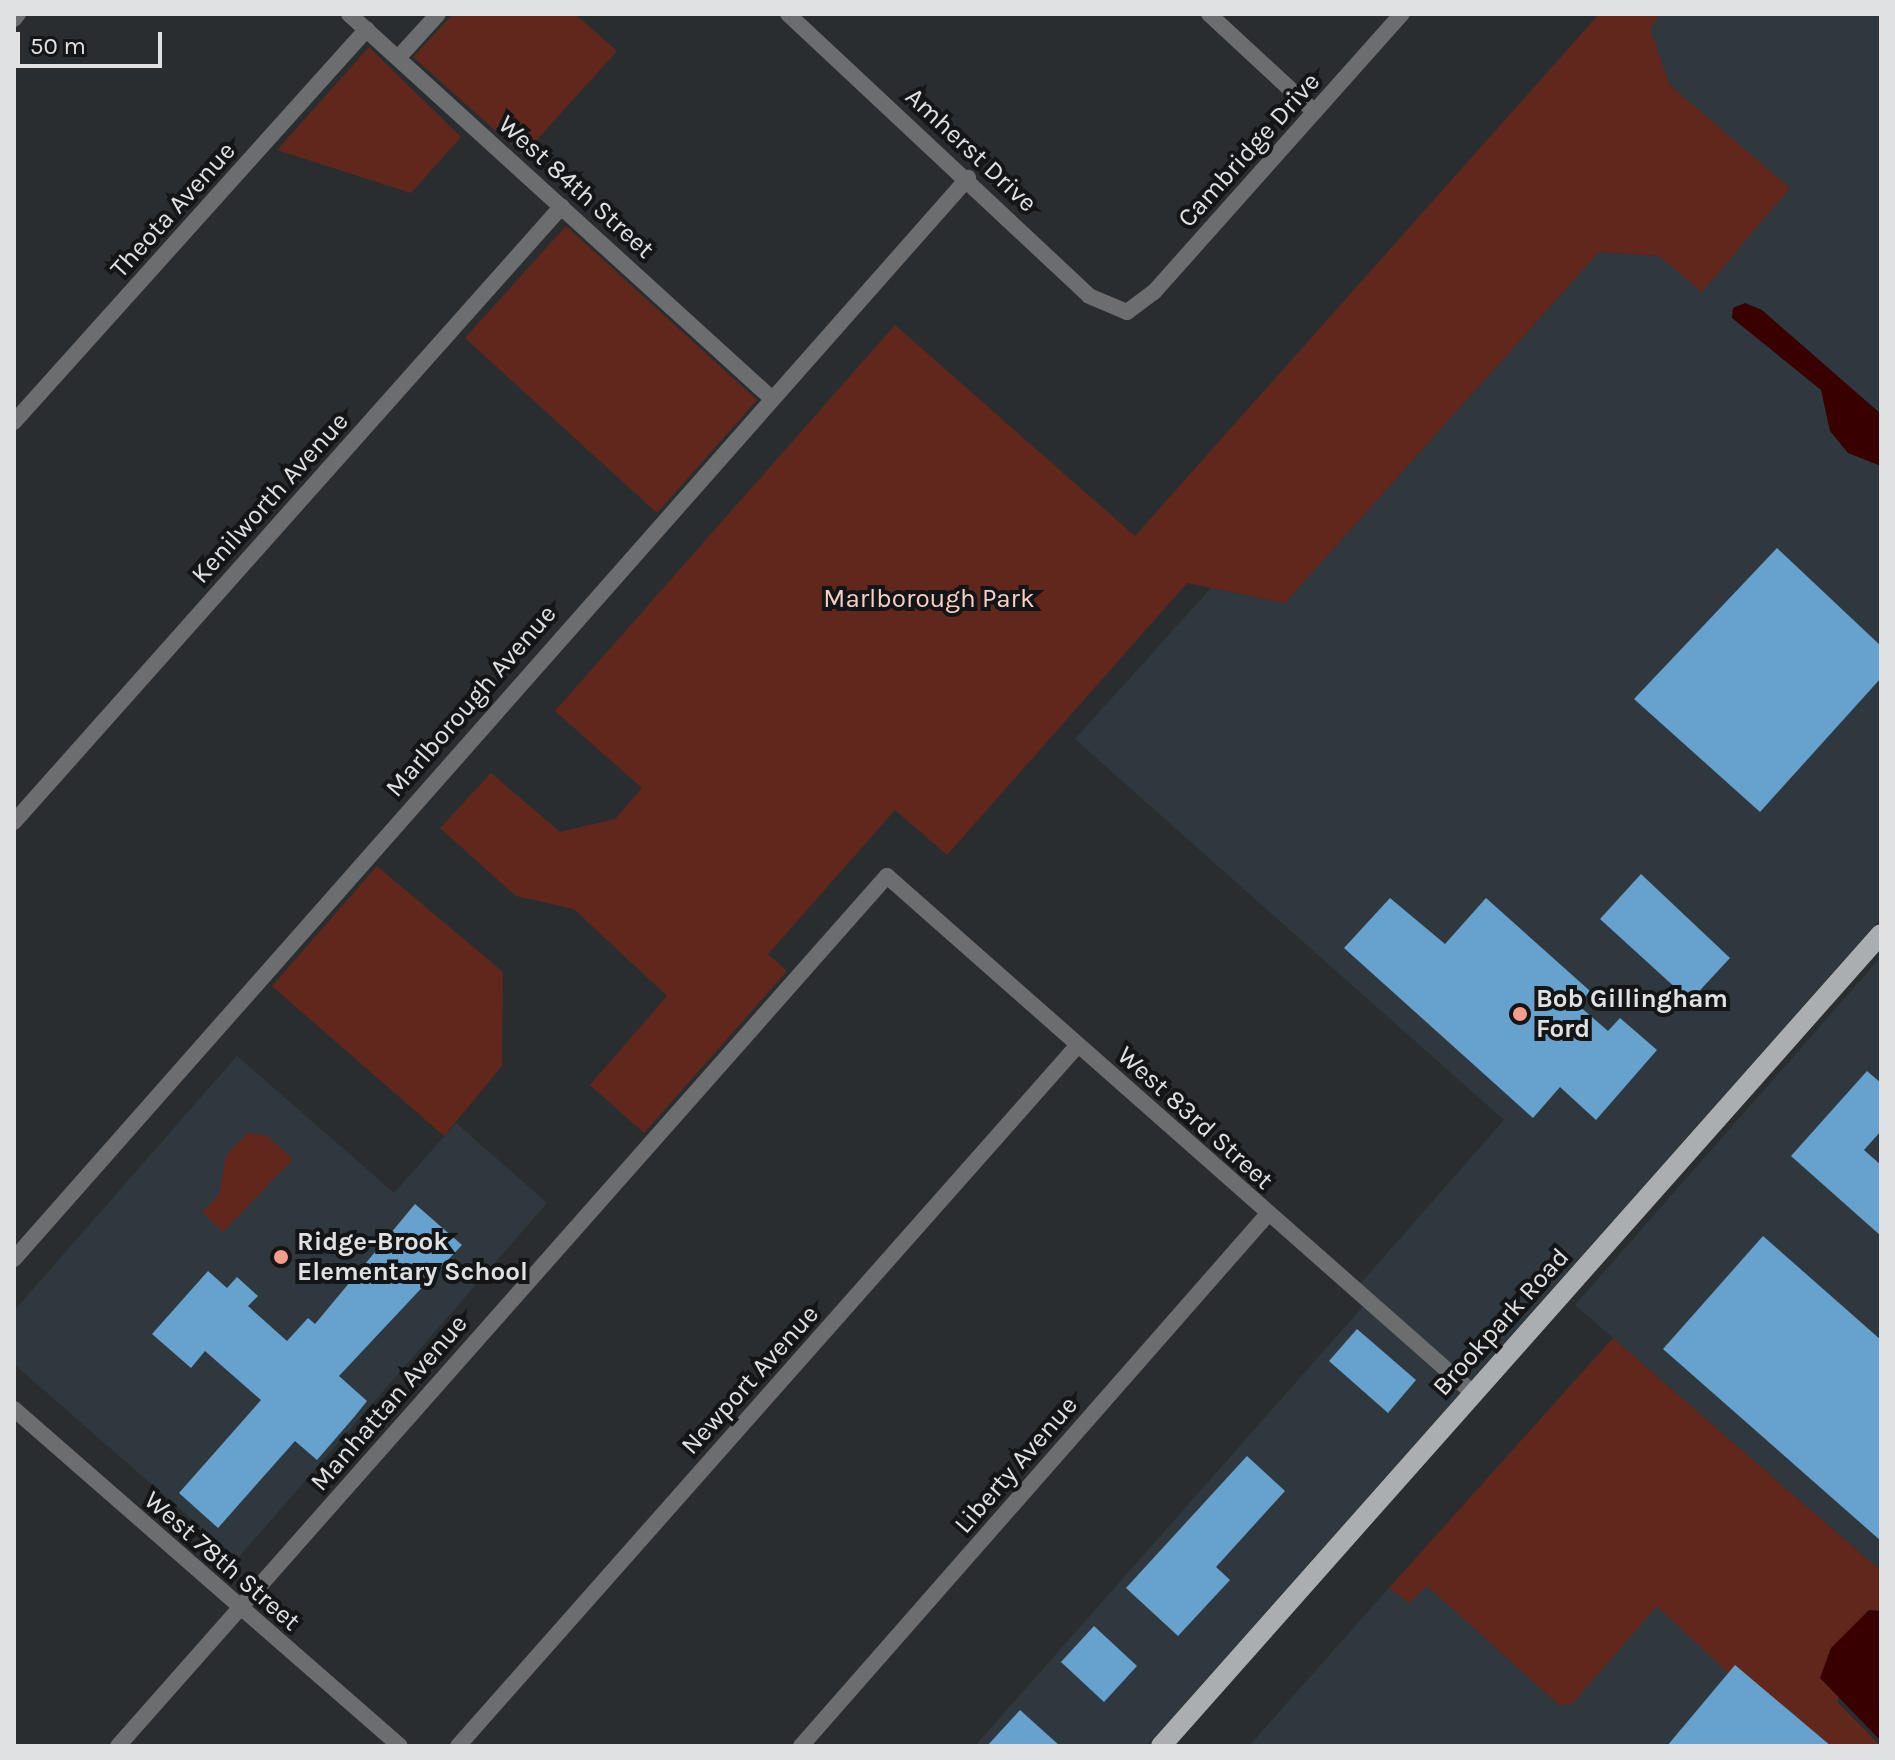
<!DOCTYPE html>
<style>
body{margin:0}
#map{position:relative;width:1895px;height:1760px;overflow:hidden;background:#292d30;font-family:Karla,sans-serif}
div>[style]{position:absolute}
.built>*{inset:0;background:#30383f}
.green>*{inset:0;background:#61271c}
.water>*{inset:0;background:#380000}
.building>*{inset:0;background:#67a1ce}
.minor>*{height:16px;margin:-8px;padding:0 8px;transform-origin:8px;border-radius:8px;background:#6b6d6f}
.primary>*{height:20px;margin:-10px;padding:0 10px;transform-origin:10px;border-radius:10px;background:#aaaeb1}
.dots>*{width:22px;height:22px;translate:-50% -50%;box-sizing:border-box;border:4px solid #131516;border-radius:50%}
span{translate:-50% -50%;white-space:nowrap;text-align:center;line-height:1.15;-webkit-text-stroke:8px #131516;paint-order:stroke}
.street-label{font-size:26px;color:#dfe1e3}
.park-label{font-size:26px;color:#f8cfc6}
.poi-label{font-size:26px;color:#dfe1e3;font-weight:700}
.left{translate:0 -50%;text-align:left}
.frame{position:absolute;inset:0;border:16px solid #dfe1e3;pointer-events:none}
.scale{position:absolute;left:16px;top:32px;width:146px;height:36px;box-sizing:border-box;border:4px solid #dfe1e3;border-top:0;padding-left:10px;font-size:24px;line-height:28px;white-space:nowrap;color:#dfe1e3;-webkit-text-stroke:6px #131516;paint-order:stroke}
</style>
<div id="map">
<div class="built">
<i style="clip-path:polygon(1661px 14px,1881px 14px,1881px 918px,1147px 1746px,975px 1746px,1367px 1302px,1354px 1291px,1504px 1120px,1075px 739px,1211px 588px,1285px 603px,1599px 252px,1659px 256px,1777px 202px,1790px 189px,1669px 84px,1649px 27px)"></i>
<i style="clip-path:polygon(1881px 957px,1881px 1571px,1575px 1305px)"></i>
<i style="clip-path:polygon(237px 1056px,394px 1193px,456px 1123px,547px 1203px,237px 1559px,14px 1364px,14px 1311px)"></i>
<i style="clip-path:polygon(1426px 1585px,1559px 1705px,1572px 1703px,1656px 1605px,1819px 1746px,1249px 1746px,1389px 1588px,1409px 1603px)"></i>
</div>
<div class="green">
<i style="clip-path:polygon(453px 14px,575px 14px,617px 51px,523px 155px,413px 57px)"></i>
<i style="clip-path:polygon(1599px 14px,1661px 14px,1650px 28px,1669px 84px,1790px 188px,1702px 292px,1659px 256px,1599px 252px,1285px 603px,1187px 583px,947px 855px,895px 810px,768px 954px,787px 971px,644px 1133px,590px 1085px,667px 996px,574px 909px,516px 896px,440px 828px,491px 773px,560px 832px,615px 819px,642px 788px,555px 711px,895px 325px,1135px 536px)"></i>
<i style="clip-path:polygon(369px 47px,461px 137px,411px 193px,277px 150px)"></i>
<i style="clip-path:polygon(566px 226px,757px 400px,657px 513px,465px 338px)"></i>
<i style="clip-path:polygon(377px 866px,503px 972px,502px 1066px,444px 1136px,272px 986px)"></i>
<i style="clip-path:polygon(248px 1133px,268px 1136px,293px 1159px,223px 1232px,202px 1212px,219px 1195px,226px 1155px)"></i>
<i style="clip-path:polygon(1613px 1338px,1881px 1571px,1881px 1611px,1869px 1610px,1837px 1702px,1881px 1746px,1825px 1746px,1735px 1666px,1728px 1673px,1657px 1606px,1572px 1704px,1559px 1705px,1427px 1586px,1409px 1603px,1389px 1588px)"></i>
</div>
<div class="water">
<i style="clip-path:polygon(1745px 303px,1762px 310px,1881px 414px,1881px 466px,1848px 453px,1830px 431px,1821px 390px,1732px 318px,1733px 308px)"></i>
<i style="clip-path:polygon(1869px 1610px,1881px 1611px,1881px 1741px,1820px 1678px,1831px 1648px)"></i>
</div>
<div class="building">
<i style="clip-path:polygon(1777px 548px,1881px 646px,1881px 678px,1760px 812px,1634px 699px)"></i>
<i style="clip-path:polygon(1641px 874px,1730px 958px,1690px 1001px,1600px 919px)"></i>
<i style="clip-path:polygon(1390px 898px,1445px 944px,1486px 898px,1590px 991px,1578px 1005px,1608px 1031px,1620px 1018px,1657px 1050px,1596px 1120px,1560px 1087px,1533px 1118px,1344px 948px)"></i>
<i style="clip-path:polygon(1867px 1071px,1881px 1083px,1881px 1131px,1864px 1150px,1881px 1165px,1881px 1236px,1791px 1156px)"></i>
<i style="clip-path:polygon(415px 1204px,462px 1245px,339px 1376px,367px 1401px,355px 1416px,317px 1460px,295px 1441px,218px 1528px,179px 1493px,261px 1400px,205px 1351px,191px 1368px,152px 1334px,208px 1271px,227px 1288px,237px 1277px,258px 1296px,248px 1306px,287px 1341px,308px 1318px,315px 1324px)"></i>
<i style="clip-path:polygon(1763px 1236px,1881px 1340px,1881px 1541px,1663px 1349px)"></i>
<i style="clip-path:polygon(1357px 1329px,1416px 1380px,1388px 1413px,1329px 1361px)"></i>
<i style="clip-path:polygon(1247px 1456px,1285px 1491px,1216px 1567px,1230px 1580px,1178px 1636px,1126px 1588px)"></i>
<i style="clip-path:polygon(1094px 1626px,1137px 1666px,1104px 1702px,1061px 1662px)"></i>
<i style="clip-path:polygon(1735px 1665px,1831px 1746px,1667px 1746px)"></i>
<i style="clip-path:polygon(1020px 1710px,1060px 1746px,987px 1746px)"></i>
</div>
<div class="minor">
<i style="left:349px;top:14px;width:569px;rotate:42.29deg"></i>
<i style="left:788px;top:14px;width:412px;rotate:43.1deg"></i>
<i style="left:1089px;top:296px;width:41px;rotate:22.8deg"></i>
<i style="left:1127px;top:312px;width:34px;rotate:-37deg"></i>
<i style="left:1154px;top:292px;width:373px;rotate:-48.3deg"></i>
<i style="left:1209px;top:14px;width:144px;rotate:42.8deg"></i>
<i style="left:14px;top:19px;width:6px;rotate:-51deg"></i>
<i style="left:398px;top:58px;width:59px;rotate:-47.7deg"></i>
<i style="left:14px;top:422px;width:528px;rotate:-48.07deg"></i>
<i style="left:14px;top:822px;width:824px;rotate:-48.34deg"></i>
<i style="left:14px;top:1259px;width:1442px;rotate:-48.57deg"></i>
<i style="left:14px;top:1409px;width:512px;rotate:41.12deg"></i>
<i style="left:118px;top:1746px;width:1161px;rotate:-48.53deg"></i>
<i style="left:887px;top:876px;width:781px;rotate:41.42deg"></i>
<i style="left:458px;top:1746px;width:936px;rotate:-48.51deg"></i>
<i style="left:801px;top:1746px;width:706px;rotate:-48.73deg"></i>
</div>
<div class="primary">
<i style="left:1161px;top:1746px;width:1085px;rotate:-48.44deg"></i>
</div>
<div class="dots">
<i style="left:1520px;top:1014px;background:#f49d8b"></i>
<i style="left:281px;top:1257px;background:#f49d8b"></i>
</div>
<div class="street-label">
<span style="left:971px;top:150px;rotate:43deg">Amherst Drive</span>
<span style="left:1249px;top:150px;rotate:-48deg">Cambridge Drive</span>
<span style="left:576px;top:187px;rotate:42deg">West 84th Street</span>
<span style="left:173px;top:210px;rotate:-48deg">Theota Avenue</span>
<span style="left:270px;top:498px;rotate:-48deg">Kenilworth Avenue</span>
<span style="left:471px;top:701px;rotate:-49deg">Marlborough Avenue</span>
<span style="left:1195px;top:1118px;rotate:42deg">West 83rd Street</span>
<span style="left:1501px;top:1322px;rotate:-48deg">Brookpark Road</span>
<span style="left:750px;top:1380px;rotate:-48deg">Newport Avenue</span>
<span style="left:389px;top:1403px;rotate:-49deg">Manhattan Avenue</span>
<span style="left:1016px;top:1465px;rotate:-49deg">Liberty Avenue</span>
<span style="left:222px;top:1561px;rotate:41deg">West 78th Street</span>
</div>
<div class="park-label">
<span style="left:929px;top:599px">Marlborough Park</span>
</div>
<div class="poi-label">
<span class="left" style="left:1536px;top:1014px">Bob Gillingham<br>Ford</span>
<span class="left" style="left:297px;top:1257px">Ridge-Brook<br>Elementary School</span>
</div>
<div class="frame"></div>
<div class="scale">50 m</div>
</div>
